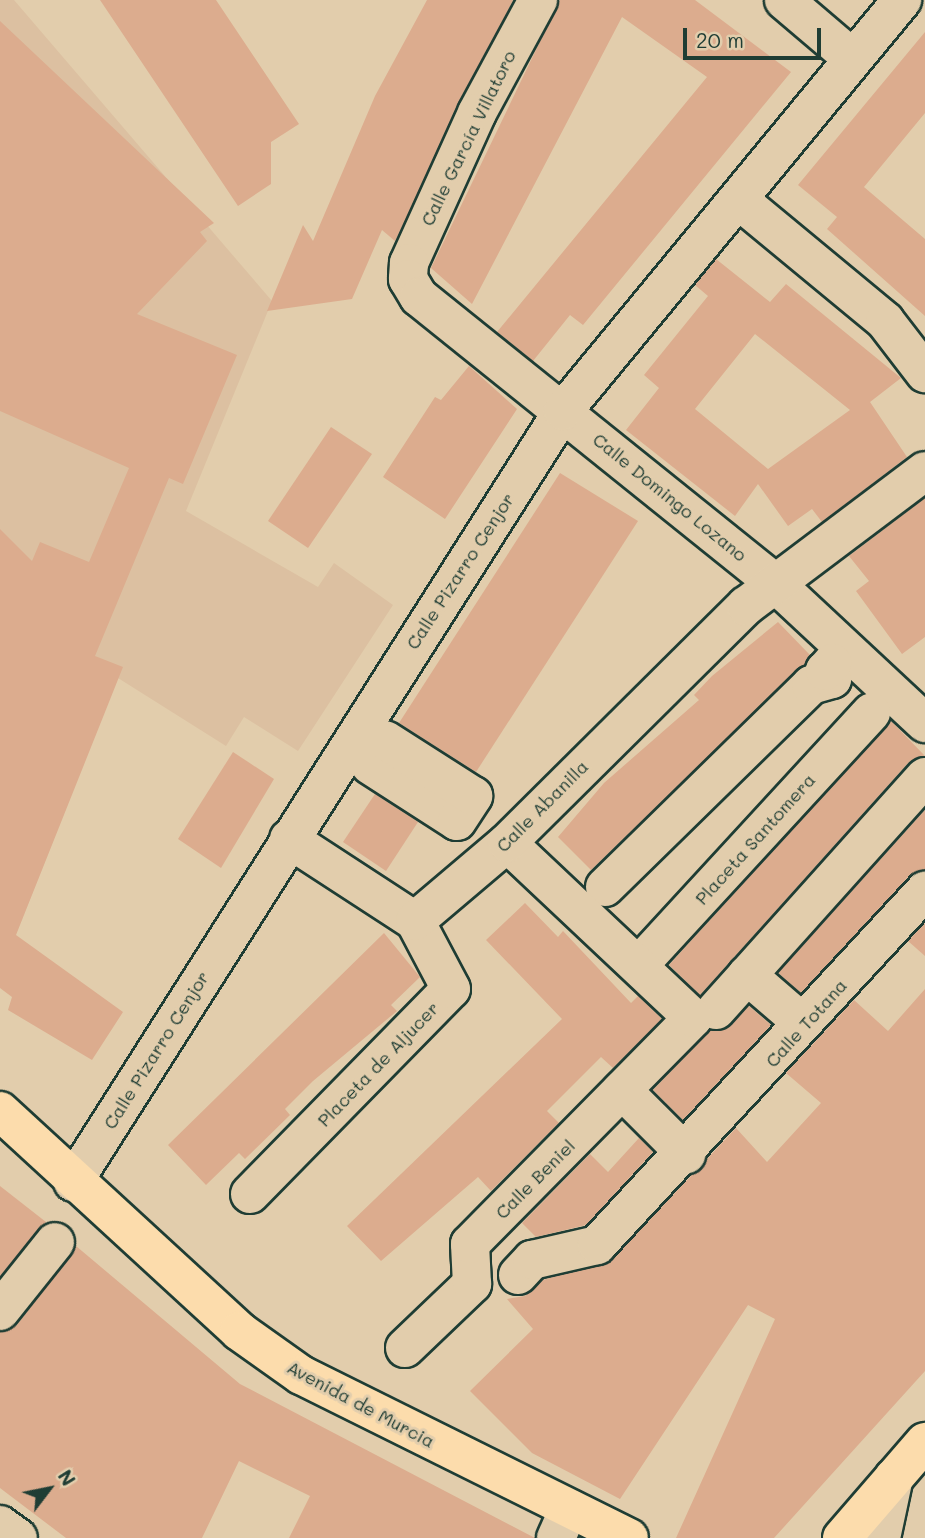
<!DOCTYPE html>
<html>
<head>
<meta charset="utf-8">
<style>
  body { margin:0 }
  #map { position:relative; width:925px; height:1538px; overflow:hidden; background:#e2cdac; font-family:Mali,sans-serif }
  div>[style] { position:absolute }
  [style*='--x'] { left:calc(var(--x)*1px); top:calc(var(--y)*1px); width:calc(var(--w)*1px); rotate:calc(var(--a)*1deg) }
  .built>* { inset:0; background:#dcc0a1 }
  .building>* { inset:0; background:#dcac8e }
  .roads { filter:drop-shadow(2px 0 #1f3d34) drop-shadow(-2px 0 #1f3d34) drop-shadow(0 2px #1f3d34) drop-shadow(0 -2px #1f3d34) }
  .street>* { height:38px; margin:-19px; padding:0 19px; transform-origin:19px; border-radius:19px; background:#e2cdac }
  .secondary>* { height:38px; margin:-19px; padding:0 19px; transform-origin:19px; border-radius:19px; background:#e2cdac }
  .primary>* { height:38px; margin:-19px; padding:0 19px; transform-origin:19px; border-radius:19px; background:#fcdcac }
  span { translate:-50% -50%; white-space:nowrap; text-align:center; line-height:1.15; -webkit-text-stroke:6px #e2cdac; paint-order:stroke }
  .street-label { font-size:18px; color:#1f3d34 }
  .north { position:absolute; left:14px; top:1454px; width:70px; height:70px; -webkit-text-stroke:5px #e2cdac; paint-order:stroke; rotate:58deg; font-size:19px; font-weight:700; line-height:28px; text-align:center; color:#1f3d34 }
  .north::after { content:''; display:block; margin:auto; width:24px; height:32px; background:#1f3d34; clip-path:polygon(50% 0,100% 100%,50% 72%,0 100%) }
  .scale { position:absolute; left:683px; top:28px; width:138px; height:32px; box-sizing:border-box; border:4px solid #1f3d34; border-top:0; padding-left:9px; font-size:21px; line-height:24px; white-space:nowrap; color:#1f3d34; -webkit-text-stroke:5px #e2cdac; paint-order:stroke }
</style>
</head>
<body>
<div id="map">
  <div class="built">
    <i style="clip-path:polygon(0 0,14px 0,272px 301px,186px 511px,318px 587px,334px 563px,393px 605px,298px 751px,244px 717px,226px 746px,118px 678px,0 974px)"></i>
  </div>
  <div class="building">
    <i style="clip-path:polygon(100px 0,216px 0,299px 124px,271px 142px,271px 184px,238px 206px)"></i>
    <i style="clip-path:polygon(427px 0,513px 0,395px 241px,382px 230px,352px 299px,267px 311px,303px 225px,313px 241px,375px 96px)"></i>
    <i style="clip-path:polygon(560px 0,695px 0,791px 72px,583px 325px,570px 315px,533px 361px,497px 332px,707px 77px,622px 17px,472px 304px,431px 268px)"></i>
    <i style="clip-path:polygon(0 21px,214px 223px,200px 232px,207px 241px,137px 314px,237px 355px,183px 484px,169px 478px,95px 656px,123px 667px,16px 935px,123px 1012px,92px 1060px,8px 1010px,12px 997px,0 988px,0 529px,32px 561px,40px 542px,89px 562px,129px 468px,0 411px)"></i>
    <i style="clip-path:polygon(925px 32px,925px 113px,864px 187px,925px 239px,925px 316px,827px 229px,837px 217px,798px 185px)"></i>
    <i style="clip-path:polygon(evenodd,716px 259px,770px 302px,786px 284px,901px 378px,870px 402px,907px 457px,822px 522px,812px 509px,788px 526px,758px 484px,735px 516px,626px 430px,659px 388px,644px 375px,708px 296px,695px 285px,716px 259px,755px 334px,850px 410px,768px 469px,695px 409px,755px 334px)"></i>
    <i style="clip-path:polygon(469px 366px,517px 409px,445px 519px,383px 477px,435px 397px,441px 400px)"></i>
    <i style="clip-path:polygon(331px 427px,372px 454px,308px 548px,268px 521px)"></i>
    <i style="clip-path:polygon(560px 473px,638px 521px,476px 772px,399px 723px)"></i>
    <i style="clip-path:polygon(925px 498px,925px 637px,902px 654px,856px 591px,869px 581px,849px 556px)"></i>
    <i style="clip-path:polygon(778px 622px,810px 655px,805px 664px,591px 870px,558px 837px,604px 783px,699px 700px,694px 695px,712px 676px)"></i>
    <i style="clip-path:polygon(891px 721px,925px 756px,909px 762px,700px 995px,669px 965px)"></i>
    <i style="clip-path:polygon(233px 752px,274px 779px,221px 868px,178px 839px)"></i>
    <i style="clip-path:polygon(375px 794px,418px 822px,386px 871px,343px 842px)"></i>
    <i style="clip-path:polygon(925px 810px,925px 870px,909px 876px,801px 993px,778px 973px)"></i>
    <i style="clip-path:polygon(525px 903px,558px 937px,563px 931px,631px 1003px,638px 996px,662px 1019px,613px 1068px,601px 1057px,547px 1111px,559px 1123px,491px 1191px,478px 1177px,381px 1261px,347px 1226px,562px 1019px,486px 940px)"></i>
    <i style="clip-path:polygon(925px 923px,925px 956px,908px 941px)"></i>
    <i style="clip-path:polygon(384px 933px,420px 977px,391px 1005px,397px 1011px,313px 1081px,285px 1109px,290px 1115px,245px 1159px,239px 1153px,206px 1185px,168px 1145px)"></i>
    <i style="clip-path:polygon(925px 989px,925px 1371px,774px 1538px,676px 1538px,775px 1319px,748px 1305px,620px 1499px,532px 1453px,470px 1391px,533px 1329px,507px 1299px,525px 1296px,543px 1280px,612px 1260px,736px 1128px,767px 1162px,821px 1103px,786px 1073px,854px 1000px,888px 1031px)"></i>
    <i style="clip-path:polygon(749px 1006px,771px 1025px,683px 1120px,653px 1090px,710px 1031px,723px 1030px)"></i>
    <i style="clip-path:polygon(639px 1138px,653px 1152px,586px 1225px,536px 1237px,522px 1223px,590px 1154px,608px 1172px)"></i>
    <i style="clip-path:polygon(0 1186px,46px 1222px,0 1276px)"></i>
    <i style="clip-path:polygon(76px 1246px,240px 1384px,535px 1538px,289px 1538px,310px 1496px,239px 1461px,202px 1538px,66px 1538px,0 1488px,0 1332px,17px 1325px)"></i>
  </div>
  <div class="roads">
    <div class="street">
      <i style="--x:784;--y:0;--w:88;--a:40.4"></i>
      <i style="--x:751;--y:210;--w:174;--a:39.6"></i>
      <i style="--x:885;--y:321;--w:66;--a:52.4"></i>
      <i style="--x:776;--y:584;--w:204;--a:43"></i>
      <i style="--x:370;--y:765;--w:103;--a:32.8"></i>
      <i style="--x:457;--y:821;--w:30;--a:-57"></i>
      <i style="--x:473;--y:796;--w:104;--a:-147.5"></i>
      <i style="--x:605;--y:887;--w:289;--a:-44.4"></i>
      <i style="--x:811;--y:685;--w:22;--a:-16"></i>
      <i style="--x:832;--y:679;--w:11;--a:-131"></i>
      <i style="--x:825;--y:671;--w:11;--a:-49"></i>
      <i style="--x:639;--y:965;--w:343;--a:-47.4"></i>
      <i style="--x:747;--y:975;--w:66;--a:40.7"></i>
      <i style="--x:716;--y:1010;--w:313;--a:-48.1"></i>
      <i style="--x:622;--y:1090;--w:91;--a:45"></i>
      <i style="--x:250;--y:1194;--w:287;--a:-45.6"></i>
      <i style="--x:451;--y:989;--w:77;--a:-117.9"></i>
      <i style="--x:518;--y:1275;--w:21;--a:-47"></i>
      <i style="--x:532;--y:1260;--w:67;--a:-13"></i>
      <i style="--x:597;--y:1245;--w:483;--a:-47.2"></i>
      <i style="--x:0;--y:1311;--w:88;--a:-51.4"></i>
      <i style="--x:405;--y:1348;--w:93;--a:-43.7"></i>
      <i style="--x:472;--y:1284;--w:40;--a:-92.9"></i>
      <i style="--x:470;--y:1244;--w:317;--a:-45.4"></i>
      <i style="--x:693;--y:1018;--w:255;--a:-136.7"></i>
      <i style="--x:556;--y:1538;--w:32;--a:-66"></i>
    </div>
    <div class="secondary">
      <i style="--x:538;--y:0;--w:128;--a:118.4"></i>
      <i style="--x:477;--y:113;--w:165;--a:114.4"></i>
      <i style="--x:409;--y:263;--w:16;--a:94"></i>
      <i style="--x:408;--y:279;--w:21;--a:59"></i>
      <i style="--x:419;--y:297;--w:458;--a:38.8"></i>
      <i style="--x:289;--y:839;--w:150;--a:33.1"></i>
      <i style="--x:415;--y:921;--w:121;--a:-40.3"></i>
      <i style="--x:507;--y:843;--w:337;--a:-44.8"></i>
      <i style="--x:746;--y:606;--w:224;--a:-37"></i>
      <i style="--x:73;--y:1182;--w:914;--a:-57.56"></i>
      <i style="--x:563;--y:411;--w:533;--a:-50.48"></i>
      <i style="--x:0;--y:1525;--w:22;--a:36"></i>
      <i style="--x:881;--y:1538;--w:62;--a:-78"></i>
    </div>
    <div class="primary">
      <i style="--x:0;--y:1111;--w:325;--a:42.6"></i>
      <i style="--x:239;--y:1331;--w:76;--a:35.4"></i>
      <i style="--x:301;--y:1375;--w:366;--a:26.4"></i>
      <i style="--x:842;--y:1538;--w:127;--a:-49.2"></i>
    </div>
  </div>
  <div class="street-label">
    <span style="left:468px;top:138px;rotate:-64deg">Calle García Villatoro</span>
    <span style="left:670px;top:497px;rotate:39deg">Calle Domingo Lozano</span>
    <span style="left:460px;top:571px;rotate:-57deg">Calle Pizarro Cenjor</span>
    <span style="left:542px;top:806px;rotate:-45deg">Calle Abanilla</span>
    <span style="left:755px;top:839px;rotate:-48deg">Placeta Santomera</span>
    <span style="left:806px;top:1023px;rotate:-48deg">Calle Totana</span>
    <span style="left:156px;top:1050px;rotate:-58deg">Calle Pizarro Cenjor</span>
    <span style="left:378px;top:1064px;rotate:-46deg">Placeta de Aljucer</span>
    <span style="left:535px;top:1179px;rotate:-45deg">Calle Beniel</span>
    <span style="left:361px;top:1404px;rotate:28deg">Avenida de Murcia</span>
  </div>
  <div class="north">N</div>
  <div class="scale">20 m</div>
</div>
</body>
</html>
